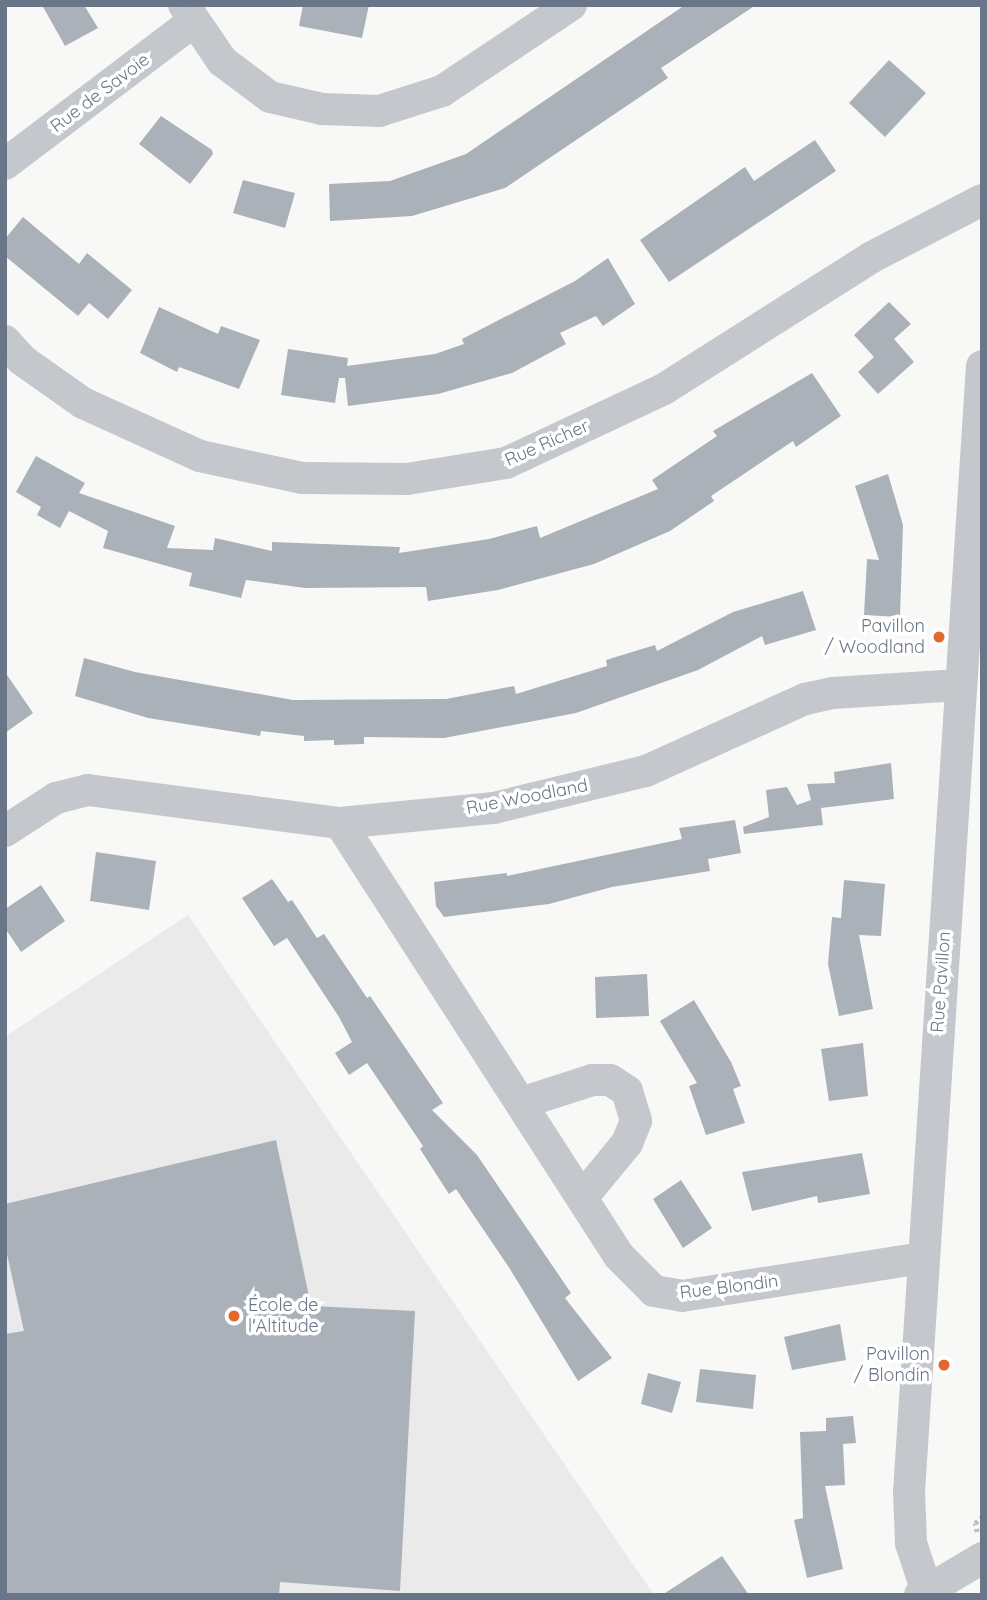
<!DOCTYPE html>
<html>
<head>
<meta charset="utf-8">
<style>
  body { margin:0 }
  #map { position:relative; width:987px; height:1600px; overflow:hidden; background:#f8f9f6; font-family:Quicksand,sans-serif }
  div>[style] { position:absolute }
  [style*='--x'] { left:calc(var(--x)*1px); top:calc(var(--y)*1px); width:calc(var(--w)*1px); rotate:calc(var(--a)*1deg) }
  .built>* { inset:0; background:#e9eae9 }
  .building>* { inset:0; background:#aab1b8 }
  .path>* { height:4.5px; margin-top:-2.25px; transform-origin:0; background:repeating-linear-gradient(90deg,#bec0c3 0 3.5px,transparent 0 7px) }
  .minor>* { height:32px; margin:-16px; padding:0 16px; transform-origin:16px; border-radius:16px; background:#c4c7cb }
  .dots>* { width:19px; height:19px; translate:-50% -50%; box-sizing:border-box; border:4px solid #fff; border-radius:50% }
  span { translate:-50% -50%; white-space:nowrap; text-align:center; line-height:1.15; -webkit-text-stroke:7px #fff; paint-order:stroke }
  .street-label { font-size:18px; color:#687687 }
  .poi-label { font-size:18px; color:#687687 }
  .right { translate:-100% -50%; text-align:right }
  .left { translate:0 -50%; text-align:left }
  .frame { position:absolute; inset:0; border:7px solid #687687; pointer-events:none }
</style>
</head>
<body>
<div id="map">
  <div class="built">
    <i style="clip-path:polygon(188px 915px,654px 1595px,5px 1595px,5px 1037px)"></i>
  </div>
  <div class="building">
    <i style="clip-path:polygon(42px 5px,84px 5px,98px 28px,65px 46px)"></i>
    <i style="clip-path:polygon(303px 5px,369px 5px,362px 38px,299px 26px)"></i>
    <i style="clip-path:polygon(685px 5px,756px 5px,661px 68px,668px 78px,505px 188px,412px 216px,330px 221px,329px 184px,390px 181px,466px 154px)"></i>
    <i style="clip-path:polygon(889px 60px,926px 93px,885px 137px,849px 103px)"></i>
    <i style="clip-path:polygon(161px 116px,212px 150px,213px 154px,190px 184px,139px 144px)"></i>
    <i style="clip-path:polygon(815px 140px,836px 171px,669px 282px,640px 240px,745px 167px,754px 181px)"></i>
    <i style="clip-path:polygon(243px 180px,295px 193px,285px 228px,233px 213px)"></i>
    <i style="clip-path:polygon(23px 217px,79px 264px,87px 253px,132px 290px,108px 319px,89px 303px,78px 316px,5px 256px,5px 239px)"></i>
    <i style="clip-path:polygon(608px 258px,635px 304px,603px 326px,596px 316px,560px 333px,566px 344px,512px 373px,438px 394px,348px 406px,345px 378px,339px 378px,335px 403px,281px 395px,288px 349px,348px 358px,347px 366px,435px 354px,464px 344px,462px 339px,575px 281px)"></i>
    <i style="clip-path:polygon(889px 302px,911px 324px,894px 339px,914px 362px,878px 394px,858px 372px,874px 357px,854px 335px)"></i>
    <i style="clip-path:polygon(159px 307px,218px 334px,221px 326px,260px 340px,239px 389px,179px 367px,177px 372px,140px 353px)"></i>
    <i style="clip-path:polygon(812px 373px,841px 416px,796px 447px,793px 441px,711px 496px,714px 501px,670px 531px,594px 564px,498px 590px,428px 601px,426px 587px,305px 588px,246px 580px,241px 598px,189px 586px,192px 573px,103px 548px,108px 531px,69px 511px,60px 528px,37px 515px,41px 507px,16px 492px,36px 456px,85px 483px,79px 493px,175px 526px,167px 548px,213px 550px,215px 538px,272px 551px,272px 542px,400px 547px,399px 553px,489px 539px,537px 526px,540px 538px,658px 489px,652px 480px,717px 436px,713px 431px)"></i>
    <i style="clip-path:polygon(888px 474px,903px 525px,900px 617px,864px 615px,867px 559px,879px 560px,855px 486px)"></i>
    <i style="clip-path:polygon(803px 591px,816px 630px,765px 645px,762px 636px,698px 670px,576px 713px,444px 738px,364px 737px,364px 744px,334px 745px,334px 740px,304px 741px,304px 736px,261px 731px,260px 736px,148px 718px,75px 696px,84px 658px,135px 672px,293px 700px,446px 699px,514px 686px,516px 694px,607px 666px,606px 660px,655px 645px,657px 651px,733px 612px)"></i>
    <i style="clip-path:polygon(5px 672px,33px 713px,5px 733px)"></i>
    <i style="clip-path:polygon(891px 763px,894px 799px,821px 808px,823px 825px,744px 834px,743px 827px,769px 817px,766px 790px,787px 787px,797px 805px,811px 800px,807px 784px,835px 783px,834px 772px)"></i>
    <i style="clip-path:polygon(735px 820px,741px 853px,708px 859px,710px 871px,612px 887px,549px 904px,444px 917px,436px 906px,434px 882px,507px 873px,507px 876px,682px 839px,679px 828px)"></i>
    <i style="clip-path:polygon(96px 852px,156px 861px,149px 910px,90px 901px)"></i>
    <i style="clip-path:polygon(272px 879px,288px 902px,292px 900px,317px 938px,324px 934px,367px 998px,370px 996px,443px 1103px,432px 1110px,477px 1155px,571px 1293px,565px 1298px,612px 1358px,578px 1381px,510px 1269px,456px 1189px,449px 1194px,420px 1149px,423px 1146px,367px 1063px,349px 1075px,335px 1053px,352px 1042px,339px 1017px,287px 938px,274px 946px,242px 898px)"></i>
    <i style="clip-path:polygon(844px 880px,885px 884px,881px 936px,859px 935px,873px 1009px,839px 1016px,828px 964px,832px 917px,841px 918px)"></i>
    <i style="clip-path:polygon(41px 885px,65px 921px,21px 952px,5px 928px,5px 909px)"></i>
    <i style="clip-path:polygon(647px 974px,649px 1016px,596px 1018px,595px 977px)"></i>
    <i style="clip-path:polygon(694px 1000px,731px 1062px,741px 1086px,733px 1089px,745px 1123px,706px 1135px,689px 1086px,697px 1083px,660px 1021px)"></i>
    <i style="clip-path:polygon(863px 1043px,868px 1096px,829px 1101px,821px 1049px)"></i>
    <i style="clip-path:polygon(276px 1140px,311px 1306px,415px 1311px,400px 1591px,280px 1582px,279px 1595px,5px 1595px,5px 1334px,24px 1331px,5px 1245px,5px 1204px)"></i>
    <i style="clip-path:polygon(862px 1153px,870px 1194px,818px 1203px,817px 1196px,752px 1211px,742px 1172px)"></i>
    <i style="clip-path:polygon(681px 1180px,712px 1228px,683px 1248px,653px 1199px)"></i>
    <i style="clip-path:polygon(840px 1324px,846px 1360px,792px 1370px,784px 1337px)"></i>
    <i style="clip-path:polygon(700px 1369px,756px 1375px,753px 1409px,696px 1402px)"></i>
    <i style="clip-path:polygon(648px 1373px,681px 1382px,672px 1413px,641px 1404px)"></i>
    <i style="clip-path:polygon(853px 1416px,856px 1443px,843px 1444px,845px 1485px,825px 1486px,843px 1569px,807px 1578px,794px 1520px,803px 1518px,800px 1432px,826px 1431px,826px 1418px)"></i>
    <i style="clip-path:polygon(722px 1556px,749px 1595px,662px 1595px)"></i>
  </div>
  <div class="path">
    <i style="--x:977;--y:1532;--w:9;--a:-103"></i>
    <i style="--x:975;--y:1523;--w:9;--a:-41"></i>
  </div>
  <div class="minor">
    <i style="--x:184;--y:5;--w:68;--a:55.8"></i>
    <i style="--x:222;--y:61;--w:60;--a:36.9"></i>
    <i style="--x:270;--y:97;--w:53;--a:13"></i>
    <i style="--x:322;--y:109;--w:57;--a:2"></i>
    <i style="--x:379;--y:111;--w:66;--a:-17.6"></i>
    <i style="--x:442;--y:91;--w:155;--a:-33.7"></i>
    <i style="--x:5;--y:164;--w:237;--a:-37.1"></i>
    <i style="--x:5;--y:341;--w:25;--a:48"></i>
    <i style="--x:22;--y:360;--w:75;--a:35.2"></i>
    <i style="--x:83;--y:403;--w:128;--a:24.4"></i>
    <i style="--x:200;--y:456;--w:104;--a:12.2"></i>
    <i style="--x:302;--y:478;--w:105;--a:0.5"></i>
    <i style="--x:407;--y:479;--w:100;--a:-9.2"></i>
    <i style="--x:506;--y:463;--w:174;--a:-25.1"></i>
    <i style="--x:664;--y:389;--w:246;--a:-32.4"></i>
    <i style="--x:872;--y:257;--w:124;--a:-27.4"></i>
    <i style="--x:340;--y:823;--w:515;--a:57.2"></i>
    <i style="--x:619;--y:1256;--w:49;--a:45"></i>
    <i style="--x:654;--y:1291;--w:28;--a:10"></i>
    <i style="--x:682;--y:1296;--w:243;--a:-9"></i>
    <i style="--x:5;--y:831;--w:61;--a:-32.9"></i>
    <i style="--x:56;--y:798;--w:33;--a:-14"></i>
    <i style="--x:88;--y:790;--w:254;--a:7.5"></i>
    <i style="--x:340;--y:823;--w:155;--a:-5.6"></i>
    <i style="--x:494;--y:808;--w:156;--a:-13.7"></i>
    <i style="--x:646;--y:771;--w:175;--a:-24.4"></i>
    <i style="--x:805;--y:699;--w:29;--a:-12"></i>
    <i style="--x:833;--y:693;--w:127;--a:-3.6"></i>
    <i style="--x:521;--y:1103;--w:75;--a:-17.9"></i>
    <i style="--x:592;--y:1080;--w:18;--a:0"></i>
    <i style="--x:610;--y:1080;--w:20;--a:33"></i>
    <i style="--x:627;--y:1091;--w:31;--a:73"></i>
    <i style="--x:636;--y:1121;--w:24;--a:112"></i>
    <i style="--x:627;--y:1143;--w:71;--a:129.3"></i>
    <i style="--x:920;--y:1595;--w:72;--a:-30.8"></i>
    <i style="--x:928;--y:1595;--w:55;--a:-108.1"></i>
    <i style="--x:911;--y:1543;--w:51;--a:-92.2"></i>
    <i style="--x:909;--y:1492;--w:1128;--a:-86.29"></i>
  </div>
  <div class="dots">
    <i style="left:939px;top:637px;background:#e2682d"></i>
    <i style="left:234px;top:1316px;background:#e2682d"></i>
    <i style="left:944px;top:1365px;background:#e2682d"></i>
  </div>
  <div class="street-label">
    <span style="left:100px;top:93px;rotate:-37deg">Rue de Savoie</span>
    <span style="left:547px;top:443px;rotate:-24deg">Rue Richer</span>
    <span style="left:527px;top:797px;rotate:-11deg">Rue Woodland</span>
    <span style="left:941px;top:982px;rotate:-86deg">Rue Pavillon</span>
    <span style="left:729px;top:1287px;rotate:-7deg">Rue Blondin</span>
  </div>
  <div class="poi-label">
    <span class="right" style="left:925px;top:637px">Pavillon<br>/ Woodland</span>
    <span class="left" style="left:248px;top:1316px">École de<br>l'Altitude</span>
    <span class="right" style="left:930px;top:1365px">Pavillon<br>/ Blondin</span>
  </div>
  <div class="frame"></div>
</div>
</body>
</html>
